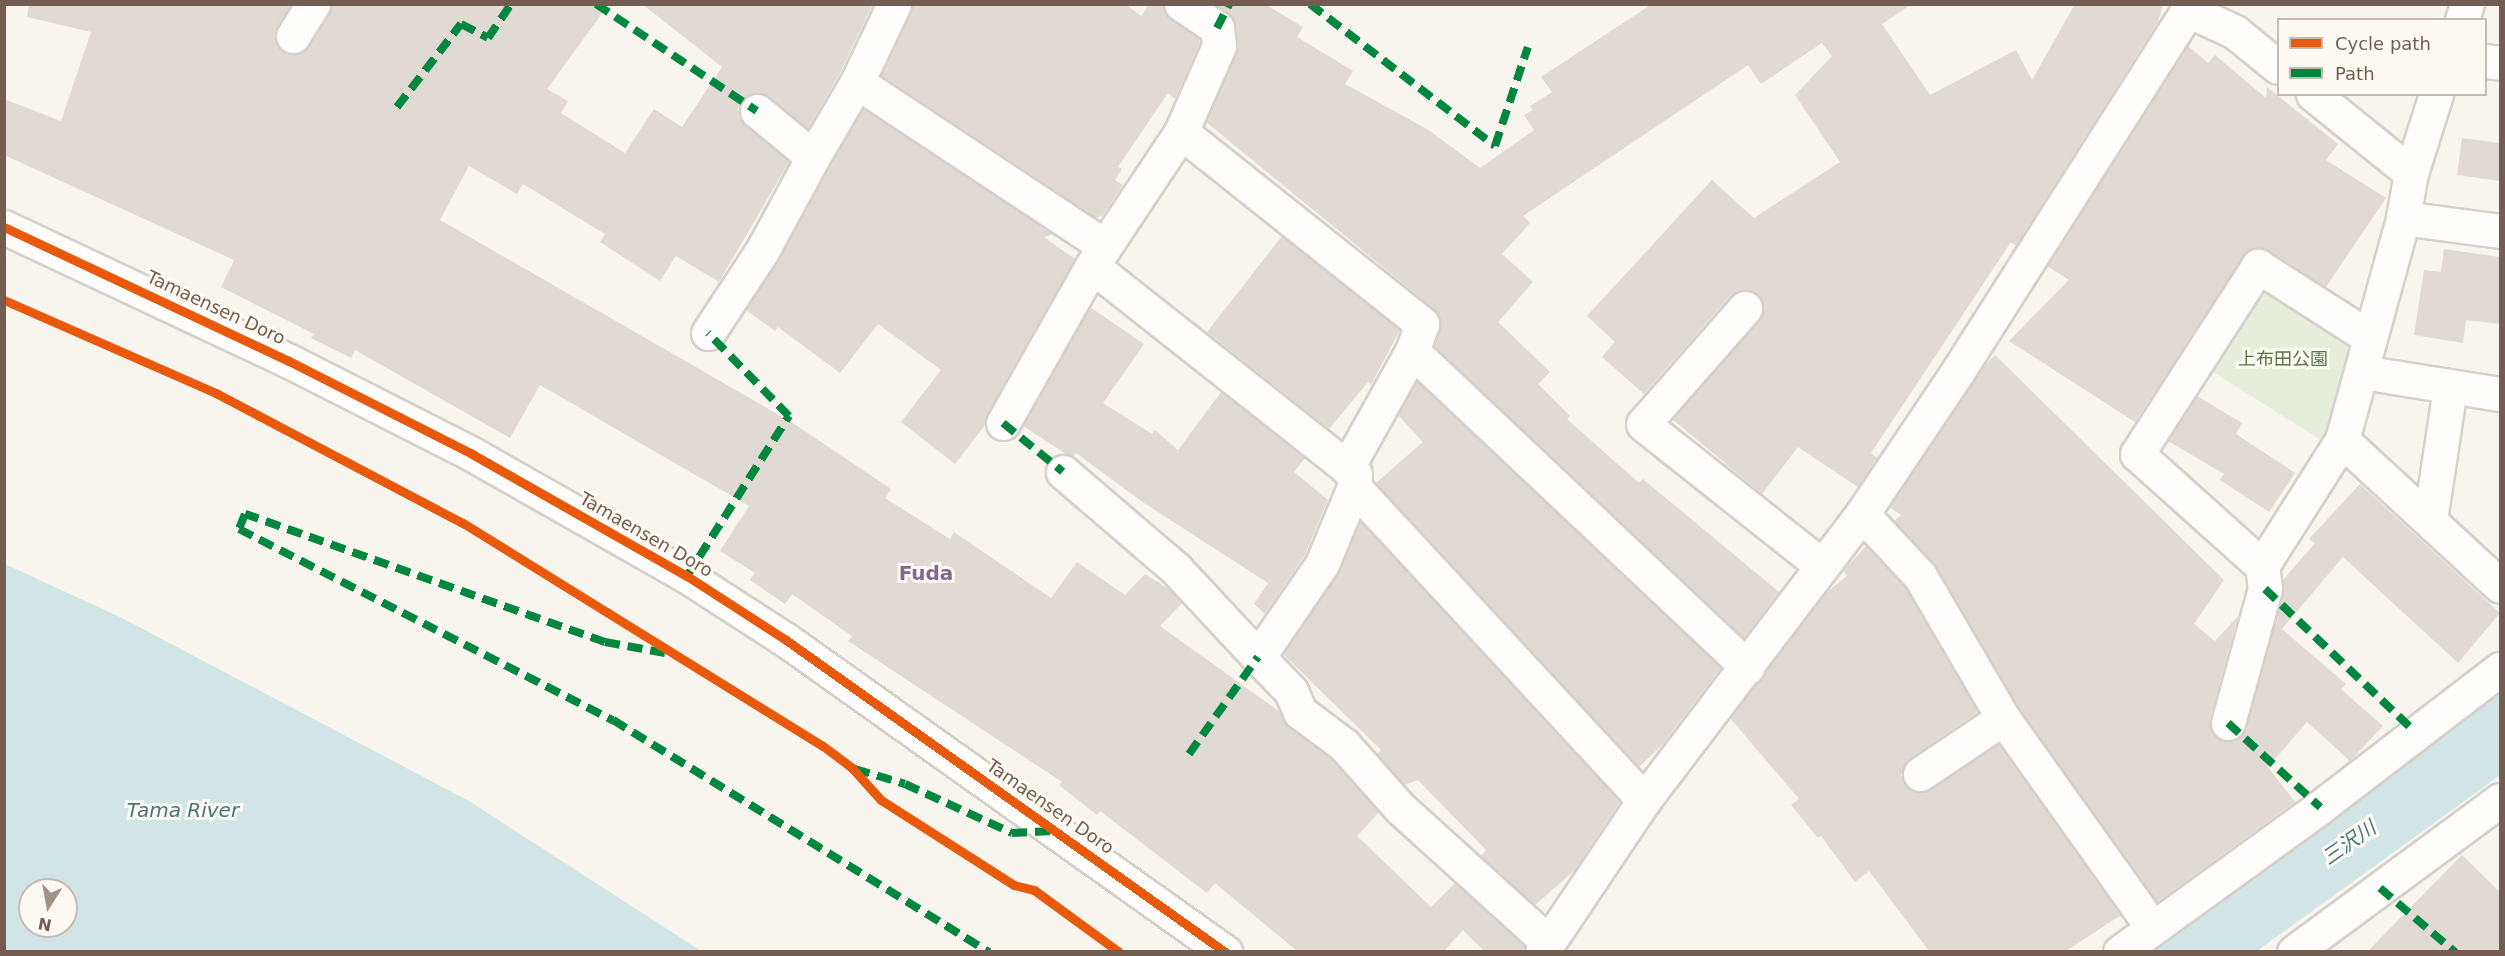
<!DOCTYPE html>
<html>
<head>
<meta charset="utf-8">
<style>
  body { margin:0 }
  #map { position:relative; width:2505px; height:956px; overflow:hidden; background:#f8f4ee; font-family:"DejaVu Sans","Noto Sans JP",sans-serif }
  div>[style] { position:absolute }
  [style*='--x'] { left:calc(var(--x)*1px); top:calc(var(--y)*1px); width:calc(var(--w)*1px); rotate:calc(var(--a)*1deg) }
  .green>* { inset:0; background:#e6edda }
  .water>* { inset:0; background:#d2e5e6 }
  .building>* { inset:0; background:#e1dad4 }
  .roads { filter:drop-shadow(2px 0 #d5d0ca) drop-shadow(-2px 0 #d5d0ca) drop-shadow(0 2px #d5d0ca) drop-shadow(0 -2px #d5d0ca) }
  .minor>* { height:33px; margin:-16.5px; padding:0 16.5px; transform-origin:16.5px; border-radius:16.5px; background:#fefdfc }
  .quiet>* { height:8px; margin-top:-4px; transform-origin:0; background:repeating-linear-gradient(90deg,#00873e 0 15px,transparent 0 23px) }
  .cycleway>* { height:9px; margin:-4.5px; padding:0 4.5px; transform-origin:4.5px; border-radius:4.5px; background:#e8590c }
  span { translate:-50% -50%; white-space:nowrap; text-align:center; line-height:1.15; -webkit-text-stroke:6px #fef9f2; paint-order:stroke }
  .street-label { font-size:18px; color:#745d50 }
  .park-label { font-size:18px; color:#577849 }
  .neighbourhood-label { font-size:20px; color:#82688f; font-weight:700 }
  .water-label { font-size:20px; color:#48767f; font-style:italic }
  .frame { position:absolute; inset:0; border:6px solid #745d50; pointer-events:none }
  .legend { position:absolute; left:2277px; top:18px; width:210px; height:78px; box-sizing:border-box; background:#fef9f2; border:2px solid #c7bbb1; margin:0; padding:8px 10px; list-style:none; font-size:18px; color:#745d50 }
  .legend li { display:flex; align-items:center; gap:12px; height:30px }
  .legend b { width:30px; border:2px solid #c7bbb1 }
  .north { position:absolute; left:18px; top:878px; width:60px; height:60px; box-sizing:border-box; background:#fef9f2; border:2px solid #c7bbb1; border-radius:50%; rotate:191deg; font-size:16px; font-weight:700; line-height:24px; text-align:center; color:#745d50 }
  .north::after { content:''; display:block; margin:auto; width:21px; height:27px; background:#a29287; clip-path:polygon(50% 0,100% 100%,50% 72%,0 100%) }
</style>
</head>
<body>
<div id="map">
  <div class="green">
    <i style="clip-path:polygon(2260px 293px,2272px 293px,2355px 346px,2330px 426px,2321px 440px,2210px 370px)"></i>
  </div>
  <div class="water">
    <i style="clip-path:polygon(evenodd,5px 564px,122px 618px,469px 801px,701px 951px,5px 951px,5px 564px,30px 890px,66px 890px,66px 926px,30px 926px,30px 890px)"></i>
    <i style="clip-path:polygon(2500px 693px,2500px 775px,2455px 808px,2257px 951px,2145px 952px)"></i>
  </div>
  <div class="building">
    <i style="clip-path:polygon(29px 4px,291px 4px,274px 36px,283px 52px,293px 55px,309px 46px,332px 4px,609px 4px,547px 89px,568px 101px,561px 113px,625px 153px,654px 109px,682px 127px,722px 67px,642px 4px,873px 4px,840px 73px,808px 129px,761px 93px,742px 100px,738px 109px,745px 125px,789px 162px,719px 282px,676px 256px,660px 281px,600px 242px,605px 234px,523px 184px,517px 194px,469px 166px,440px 220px,793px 423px,891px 489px,885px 498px,950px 539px,954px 532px,1051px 598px,1077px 562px,1125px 595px,1145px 574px,1169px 589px,1182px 603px,1160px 626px,1280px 712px,1288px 727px,1331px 759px,1379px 812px,1357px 836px,1431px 907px,1455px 883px,1525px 946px,1523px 951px,1484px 951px,1463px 930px,1444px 951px,1297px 951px,1215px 883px,1207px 893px,1100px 811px,1097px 815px,1059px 785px,1062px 782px,848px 641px,852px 636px,792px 594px,785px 604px,750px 580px,755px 573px,720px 551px,749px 506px,540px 385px,510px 438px,355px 350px,351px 358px,311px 338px,314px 334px,221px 287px,234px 260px,4px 155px,4px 99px,61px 121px,91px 32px,27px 17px)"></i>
    <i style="clip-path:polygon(912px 4px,1125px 4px,1141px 16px,1149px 4px,1163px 4px,1170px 19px,1199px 39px,1200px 43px,1175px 99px,1168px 93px,1118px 167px,1122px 169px,1115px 180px,1123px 185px,1103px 215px,1096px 218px,881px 75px)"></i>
    <i style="clip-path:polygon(1216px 4px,1265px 4px,1303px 27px,1297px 37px,1353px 71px,1345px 84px,1427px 129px,1480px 168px,1534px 130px,1524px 115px,1533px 110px,1530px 106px,1552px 92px,1541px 77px,1652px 4px,1912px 4px,1882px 24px,1930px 95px,2016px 50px,2032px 80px,2075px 4px,2163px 4px,2158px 22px,2016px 246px,2011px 242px,1871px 453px,1877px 458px,1858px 487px,1798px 447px,1762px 494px,1672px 419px,1759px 320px,1763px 303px,1757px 294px,1748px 290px,1731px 295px,1644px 394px,1602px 357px,1615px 342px,1587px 316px,1712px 180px,1754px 218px,1840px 162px,1795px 95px,1832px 56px,1822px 43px,1761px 84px,1748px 65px,1523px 216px,1530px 223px,1502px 254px,1533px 282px,1498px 322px,1550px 372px,1538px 384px,1570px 416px,1567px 419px,1639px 483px,1643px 479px,1779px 592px,1744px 638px,1434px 346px,1440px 320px,1434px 309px,1206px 122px,1238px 45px,1233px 19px)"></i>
    <i style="clip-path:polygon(2188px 46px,2208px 63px,2215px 55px,2266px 98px,2267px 87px,2338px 144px,2326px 160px,2386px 198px,2326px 287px,2268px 250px,2249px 250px,2135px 422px,2009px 341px,2069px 280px,2047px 266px)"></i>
    <i style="clip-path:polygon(863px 109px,1053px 234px,1044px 237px,1075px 259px,987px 414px,985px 425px,955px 464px,901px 422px,941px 370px,878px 324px,840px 373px,778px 327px,775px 331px,746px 310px,778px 260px)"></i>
    <i style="clip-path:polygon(2462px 138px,2500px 143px,2500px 181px,2457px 175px)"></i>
    <i style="clip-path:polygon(1282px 236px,1400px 330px,1371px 385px,1368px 382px,1329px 429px,1207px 332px)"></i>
    <i style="clip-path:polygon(2444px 249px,2500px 257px,2500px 324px,2466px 320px,2463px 343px,2414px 335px,2424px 270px,2441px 272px)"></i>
    <i style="clip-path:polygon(1090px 307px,1144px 344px,1103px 403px,1152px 434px,1155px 430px,1178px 450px,1221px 392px,1305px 458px,1294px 472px,1328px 500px,1305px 555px,1265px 614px,1254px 604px,1268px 583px,1144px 503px,1076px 453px,1073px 457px,1066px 454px,1023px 426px)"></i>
    <i style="clip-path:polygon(1995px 355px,2224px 580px,2194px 624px,2215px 641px,2238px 616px,2210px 719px,2210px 728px,2222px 741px,2233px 741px,2246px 728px,2283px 594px,2283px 580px,2315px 543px,2309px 539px,2360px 484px,2500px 613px,2458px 663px,2343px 557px,2282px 629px,2346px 684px,2341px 689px,2383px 726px,2350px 761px,2307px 722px,2268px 767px,2295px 802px,2157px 902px,2019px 708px,1936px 566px,1894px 521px,1901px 515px,1889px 507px,1982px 368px)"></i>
    <i style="clip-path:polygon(1417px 381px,1721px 668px,1662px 745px,1639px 767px,1376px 483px,1423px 442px,1398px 415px)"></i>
    <i style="clip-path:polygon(2197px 396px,2242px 423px,2236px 434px,2295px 473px,2269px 512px,2220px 480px,2224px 474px,2168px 441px)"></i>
    <i style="clip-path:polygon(1360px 521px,1620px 802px,1574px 871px,1535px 905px,1481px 856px,1486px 850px,1418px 780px,1405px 785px,1377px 754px,1381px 750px,1283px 654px,1337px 575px)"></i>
    <i style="clip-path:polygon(1866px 546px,1905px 587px,1978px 712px,1909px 759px,1901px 775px,1904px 784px,1912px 791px,1930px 790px,1998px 744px,2121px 915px,2066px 951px,1929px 951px,1869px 871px,1855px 882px,1821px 836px,1818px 838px,1791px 805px,1799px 799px,1730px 718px,1824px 594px,1847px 576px,1843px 571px)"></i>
    <i style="clip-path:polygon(2462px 855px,2500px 892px,2500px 951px,2368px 951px)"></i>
  </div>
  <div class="roads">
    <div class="minor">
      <i style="--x:2188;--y:10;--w:52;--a:25.1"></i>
      <i style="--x:2235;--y:32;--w:55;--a:39.1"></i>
      <i style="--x:2462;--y:20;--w:17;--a:-73"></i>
      <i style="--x:293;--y:36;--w:38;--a:-58"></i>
      <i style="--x:2486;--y:61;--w:14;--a:8"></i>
      <i style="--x:857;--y:82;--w:297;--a:33.5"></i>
      <i style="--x:2313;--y:94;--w:126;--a:38.9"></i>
      <i style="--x:757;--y:111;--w:72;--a:39.4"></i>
      <i style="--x:813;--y:157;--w:87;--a:-59.6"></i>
      <i style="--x:857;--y:82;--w:86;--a:-64.6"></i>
      <i style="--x:1181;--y:132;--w:308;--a:38.5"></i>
      <i style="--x:1422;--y:324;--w:29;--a:110"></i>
      <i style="--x:1412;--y:351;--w:134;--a:119.1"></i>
      <i style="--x:2403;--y:218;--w:98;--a:7.6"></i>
      <i style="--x:4;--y:227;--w:315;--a:25.2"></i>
      <i style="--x:289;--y:361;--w:205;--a:26.9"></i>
      <i style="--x:472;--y:454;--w:247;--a:29.6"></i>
      <i style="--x:687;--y:576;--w:118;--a:32.9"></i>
      <i style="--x:786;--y:640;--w:539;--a:35.4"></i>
      <i style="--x:1092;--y:266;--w:335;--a:38.3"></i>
      <i style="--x:1355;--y:474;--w:13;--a:94"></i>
      <i style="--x:1354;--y:487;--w:427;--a:47.2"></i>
      <i style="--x:1745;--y:308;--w:154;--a:131.3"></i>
      <i style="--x:1643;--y:424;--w:228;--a:38.4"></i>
      <i style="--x:708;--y:333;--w:98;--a:-56.6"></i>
      <i style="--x:762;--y:251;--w:107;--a:-61.5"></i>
      <i style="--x:1412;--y:351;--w:461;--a:43.3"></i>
      <i style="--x:2362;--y:372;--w:140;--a:9.1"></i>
      <i style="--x:1003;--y:423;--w:180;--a:-60.5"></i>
      <i style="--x:1092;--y:266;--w:161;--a:-56.4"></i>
      <i style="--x:1181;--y:132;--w:94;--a:-66.2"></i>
      <i style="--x:1219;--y:46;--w:18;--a:-96"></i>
      <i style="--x:1217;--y:28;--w:43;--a:-146.3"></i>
      <i style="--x:2342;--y:440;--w:215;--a:42.7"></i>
      <i style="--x:1063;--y:472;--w:149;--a:40.6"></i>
      <i style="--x:1176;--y:569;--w:120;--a:47"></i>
      <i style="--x:1354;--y:487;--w:83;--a:112.6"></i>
      <i style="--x:1322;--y:564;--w:113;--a:124.5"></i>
      <i style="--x:1258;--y:657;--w:47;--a:45.9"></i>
      <i style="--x:1291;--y:691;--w:23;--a:67"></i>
      <i style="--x:1300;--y:712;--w:55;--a:36.9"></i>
      <i style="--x:1344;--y:745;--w:84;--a:48.4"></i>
      <i style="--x:1400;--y:808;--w:200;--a:42.2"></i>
      <i style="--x:1862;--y:514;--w:85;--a:46.9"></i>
      <i style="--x:1920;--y:576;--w:164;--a:59.7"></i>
      <i style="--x:2003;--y:718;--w:257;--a:54.5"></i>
      <i style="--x:2430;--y:520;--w:134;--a:-81.4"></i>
      <i style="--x:2262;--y:566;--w:149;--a:-57.6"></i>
      <i style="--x:2342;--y:440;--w:230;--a:-74.6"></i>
      <i style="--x:2403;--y:218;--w:46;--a:-79.9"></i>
      <i style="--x:2411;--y:173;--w:83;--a:-72.4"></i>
      <i style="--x:2228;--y:723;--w:139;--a:-74.6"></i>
      <i style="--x:2265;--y:589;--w:23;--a:-97"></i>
      <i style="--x:2262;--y:566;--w:168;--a:-138.1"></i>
      <i style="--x:2137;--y:454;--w:224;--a:-57.2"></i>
      <i style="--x:2258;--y:266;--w:132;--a:32.6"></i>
      <i style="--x:1920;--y:774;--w:100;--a:-34"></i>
      <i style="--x:1542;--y:952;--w:183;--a:-56.1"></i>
      <i style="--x:1644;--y:800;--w:360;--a:-52.7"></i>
      <i style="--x:1862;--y:514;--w:172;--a:-56.1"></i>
      <i style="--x:1958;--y:371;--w:435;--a:-57.5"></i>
      <i style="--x:2120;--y:952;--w:247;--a:-35.9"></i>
      <i style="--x:2320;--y:807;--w:227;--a:-37.5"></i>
      <i style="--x:2294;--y:952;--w:256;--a:-36.4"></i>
    </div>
  </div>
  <div class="quiet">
    <i style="--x:596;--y:4;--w:193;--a:33.6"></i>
    <i style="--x:1310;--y:4;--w:233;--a:37.5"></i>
    <i style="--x:1495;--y:146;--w:104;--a:-71.6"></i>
    <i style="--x:1217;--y:28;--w:27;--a:-63"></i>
    <i style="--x:397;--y:107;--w:105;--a:-52.4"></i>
    <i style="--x:461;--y:24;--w:30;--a:27"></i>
    <i style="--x:488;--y:38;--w:41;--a:-55.9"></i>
    <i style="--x:1003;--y:423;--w:77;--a:39.2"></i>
    <i style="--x:687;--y:576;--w:190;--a:-57.5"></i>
    <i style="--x:789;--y:416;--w:116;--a:-134.3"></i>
    <i style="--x:2265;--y:589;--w:207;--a:43.6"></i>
    <i style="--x:665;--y:653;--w:61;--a:-169.6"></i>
    <i style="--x:605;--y:642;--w:382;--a:-160.4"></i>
    <i style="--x:245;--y:514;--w:16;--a:112"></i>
    <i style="--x:239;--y:529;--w:420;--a:27.1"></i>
    <i style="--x:613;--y:720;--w:442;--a:31.7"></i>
    <i style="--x:2228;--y:723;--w:125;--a:42.4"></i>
    <i style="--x:1189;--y:754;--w:119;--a:-54.6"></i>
    <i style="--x:855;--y:769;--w:52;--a:16.7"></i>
    <i style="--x:905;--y:784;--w:118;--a:24.6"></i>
    <i style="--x:1012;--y:833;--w:40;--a:-2.9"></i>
    <i style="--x:2380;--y:888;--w:99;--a:40.5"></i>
  </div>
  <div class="cycleway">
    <i style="--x:4;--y:227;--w:315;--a:25.2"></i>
    <i style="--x:289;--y:361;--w:205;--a:26.9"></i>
    <i style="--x:472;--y:454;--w:247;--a:29.6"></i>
    <i style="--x:687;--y:576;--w:118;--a:32.9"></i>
    <i style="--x:786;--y:640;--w:539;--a:35.4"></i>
    <i style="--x:4;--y:300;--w:232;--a:23.7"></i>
    <i style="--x:216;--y:393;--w:279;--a:27.8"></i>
    <i style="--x:463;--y:523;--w:423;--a:31.8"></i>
    <i style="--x:823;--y:746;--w:36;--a:37"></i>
    <i style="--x:852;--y:768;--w:43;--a:47.8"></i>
    <i style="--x:881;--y:800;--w:158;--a:32.6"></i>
    <i style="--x:1014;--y:885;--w:21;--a:14"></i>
    <i style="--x:1034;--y:890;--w:105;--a:36.1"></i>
  </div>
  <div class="street-label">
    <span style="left:216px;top:308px;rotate:25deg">Tamaensen Doro</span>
    <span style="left:646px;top:535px;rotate:30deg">Tamaensen Doro</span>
    <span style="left:1050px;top:807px;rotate:35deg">Tamaensen Doro</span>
  </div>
  <div class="park-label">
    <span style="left:2283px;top:359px">上布田公園</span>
  </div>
  <div class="neighbourhood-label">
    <span style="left:926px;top:573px">Fuda</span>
  </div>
  <div class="water-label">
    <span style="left:183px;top:810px">Tama River</span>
    <span style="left:2349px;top:843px;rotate:-35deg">三沢川</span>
  </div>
  <div class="frame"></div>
  <ul class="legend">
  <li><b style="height:8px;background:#e8590c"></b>Cycle path</li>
  <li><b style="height:8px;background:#00873e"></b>Path</li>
  </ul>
  <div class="north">N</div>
</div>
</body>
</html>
